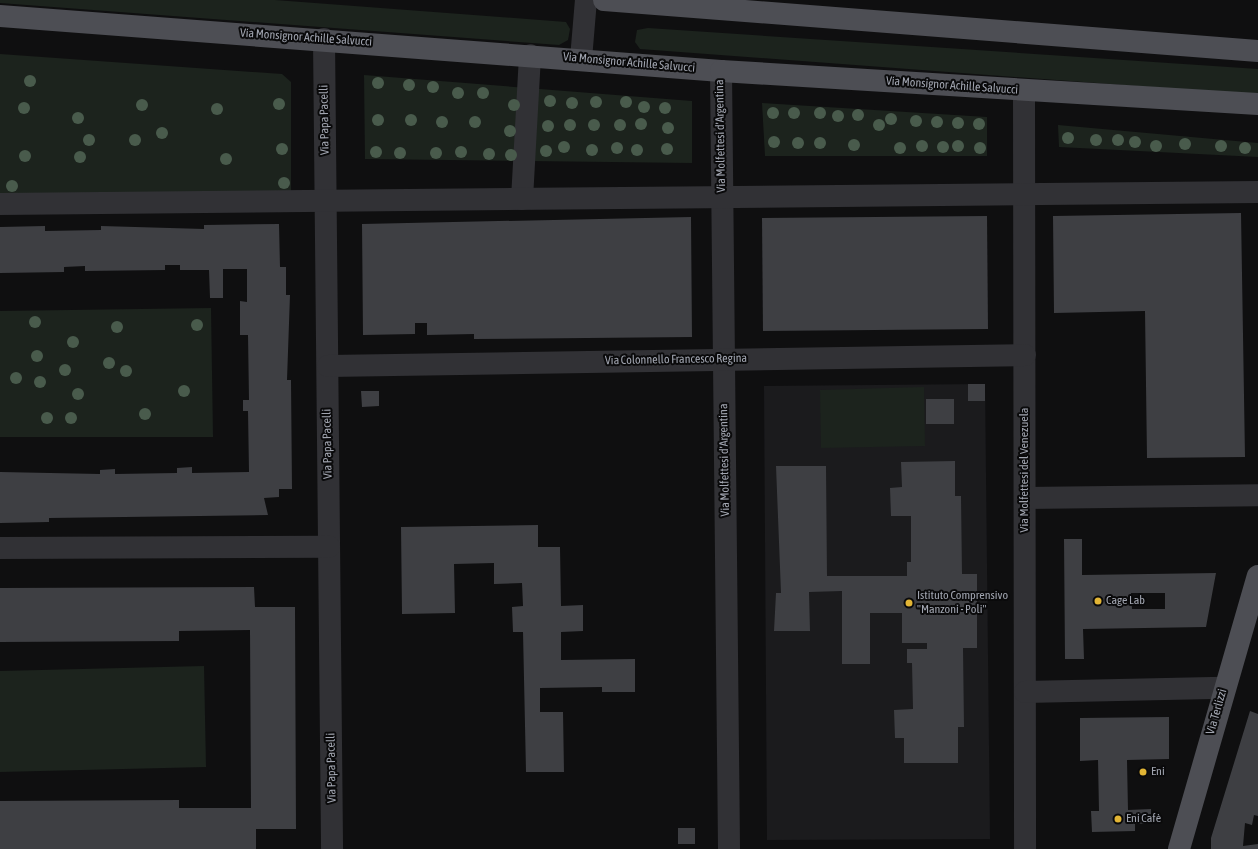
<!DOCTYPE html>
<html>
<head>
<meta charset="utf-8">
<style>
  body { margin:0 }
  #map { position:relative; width:1258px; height:849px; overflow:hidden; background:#0f0f10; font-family:"Asap Condensed",sans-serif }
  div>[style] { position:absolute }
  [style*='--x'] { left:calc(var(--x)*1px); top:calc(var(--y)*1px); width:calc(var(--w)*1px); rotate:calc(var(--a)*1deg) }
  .built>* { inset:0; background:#1b1b1d }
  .green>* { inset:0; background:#1c231d }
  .building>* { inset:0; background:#3e3f43 }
  .minor>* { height:22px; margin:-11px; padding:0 11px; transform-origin:11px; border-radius:11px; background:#313135 }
  .major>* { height:22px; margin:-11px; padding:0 11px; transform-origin:11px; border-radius:11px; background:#4d4e54 }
  .trees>* { width:12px; height:12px; margin:-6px; border-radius:50%; background:#495b4c }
  .dots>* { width:11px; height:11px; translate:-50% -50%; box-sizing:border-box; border:2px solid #0a0a0b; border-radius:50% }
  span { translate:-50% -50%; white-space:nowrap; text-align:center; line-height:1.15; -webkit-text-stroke:4px #0a0a0b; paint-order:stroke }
  .street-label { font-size:12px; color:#a1a5b0 }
  .poi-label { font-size:12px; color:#a1a5b0 }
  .left { translate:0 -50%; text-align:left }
</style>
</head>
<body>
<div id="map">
  <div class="built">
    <i style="clip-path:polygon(985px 384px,990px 839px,767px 840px,764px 386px)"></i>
  </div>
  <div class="green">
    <i style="clip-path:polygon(0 0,275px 0,566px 22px,570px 29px,568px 40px,559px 45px,0 3px)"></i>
    <i style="clip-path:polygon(648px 28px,1258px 69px,1258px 95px,640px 49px,635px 42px,637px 30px)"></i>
    <i style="clip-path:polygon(0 54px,282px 74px,291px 82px,291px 192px,0 194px)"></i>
    <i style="clip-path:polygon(364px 75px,692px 101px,692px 163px,365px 159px)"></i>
    <i style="clip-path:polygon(762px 103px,987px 117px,987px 156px,765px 156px)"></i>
    <i style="clip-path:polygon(1058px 125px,1258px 143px,1258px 157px,1059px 147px)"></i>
    <i style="clip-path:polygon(211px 308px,213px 437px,0 437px,0 311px)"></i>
    <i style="clip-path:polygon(924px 387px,925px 446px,821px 448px,820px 390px)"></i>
    <i style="clip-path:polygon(204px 666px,206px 767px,0 772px,0 671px)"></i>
  </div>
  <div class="building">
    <i style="clip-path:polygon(1241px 213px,1245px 457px,1147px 458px,1145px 311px,1054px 313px,1053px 216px)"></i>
    <i style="clip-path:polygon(987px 216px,988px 329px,763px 331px,762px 218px)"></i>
    <i style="clip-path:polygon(691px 217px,692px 337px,474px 339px,474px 334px,427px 335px,427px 323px,415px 323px,415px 334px,363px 335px,362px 224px)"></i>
    <i style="clip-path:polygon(279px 224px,280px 267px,286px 267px,286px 295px,290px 295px,287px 380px,291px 380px,292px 489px,279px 489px,279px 497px,264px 498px,268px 515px,49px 518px,49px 522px,0 523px,0 472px,100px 474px,100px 470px,115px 469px,115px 474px,177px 473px,177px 468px,192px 467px,192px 473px,249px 472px,248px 411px,243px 411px,243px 400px,249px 400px,248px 335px,240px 335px,240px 301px,247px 302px,247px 269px,223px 269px,223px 298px,210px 298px,209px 270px,180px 270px,180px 265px,165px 265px,165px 270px,85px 271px,85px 266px,64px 267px,64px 272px,0 273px,0 227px,45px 226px,45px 231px,101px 230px,101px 226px,204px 229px,204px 225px)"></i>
    <i style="clip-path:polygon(968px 384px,985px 384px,985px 401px,968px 401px)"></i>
    <i style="clip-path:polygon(361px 391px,379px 391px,379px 406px,362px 407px)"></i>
    <i style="clip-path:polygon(926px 399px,954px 399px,954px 424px,926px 424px)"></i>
    <i style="clip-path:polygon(955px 461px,955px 496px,961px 496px,962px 574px,977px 574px,977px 648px,963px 648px,964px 727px,958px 727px,958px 763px,904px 763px,904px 738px,895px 738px,894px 710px,913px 709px,912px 663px,907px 663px,907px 649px,927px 649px,927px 643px,902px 643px,902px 613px,870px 613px,870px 664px,842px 664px,842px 591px,809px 592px,810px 631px,774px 631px,776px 593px,781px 593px,776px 466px,826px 466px,827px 576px,907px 576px,907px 562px,911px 562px,911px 516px,891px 516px,890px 488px,902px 487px,901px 462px)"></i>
    <i style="clip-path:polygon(538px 525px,538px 547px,560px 547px,561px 606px,583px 605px,583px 631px,561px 632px,561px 660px,635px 659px,635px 692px,602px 692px,602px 687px,540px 688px,540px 712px,563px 712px,564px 772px,526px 772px,523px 632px,513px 632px,512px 607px,523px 606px,522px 583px,494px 584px,494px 563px,454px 564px,455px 613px,402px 614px,401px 527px)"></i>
    <i style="clip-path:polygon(evenodd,1064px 539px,1082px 539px,1082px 575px,1216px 573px,1206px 627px,1083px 629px,1084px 659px,1065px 659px,1064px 539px,1131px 593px,1165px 593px,1165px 609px,1132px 609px,1131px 593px)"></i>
    <i style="clip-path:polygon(254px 587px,255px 607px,295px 607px,296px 829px,256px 829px,256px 849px,0 849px,0 801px,179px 800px,179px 808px,251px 808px,250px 630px,179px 631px,179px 641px,0 642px,0 588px)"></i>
    <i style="clip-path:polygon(1250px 711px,1258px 714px,1258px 816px,1254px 815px,1252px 825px,1245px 823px,1243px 846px,1258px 844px,1258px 849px,1211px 849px,1211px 838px)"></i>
    <i style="clip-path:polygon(1169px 717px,1169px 759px,1127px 760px,1128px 810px,1151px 809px,1151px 823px,1135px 824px,1135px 831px,1092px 832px,1091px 811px,1099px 811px,1098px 760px,1080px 761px,1080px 718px)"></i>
    <i style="clip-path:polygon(678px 828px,695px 828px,695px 844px,678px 844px)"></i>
  </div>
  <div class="minor">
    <i style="--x:324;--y:39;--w:810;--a:89.43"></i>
    <i style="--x:581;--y:59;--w:59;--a:-85.2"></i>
    <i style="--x:721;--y:71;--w:778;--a:89.41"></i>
    <i style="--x:1024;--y:91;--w:758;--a:89.92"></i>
    <i style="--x:522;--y:199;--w:144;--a:-86.8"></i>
    <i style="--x:0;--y:204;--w:1258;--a:-0.55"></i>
    <i style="--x:328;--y:366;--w:697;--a:-0.9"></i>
    <i style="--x:1025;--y:498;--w:233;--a:-0.7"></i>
    <i style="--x:0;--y:548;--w:329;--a:-0.2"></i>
    <i style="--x:1025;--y:692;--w:199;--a:-1.2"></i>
  </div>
  <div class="major">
    <i style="--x:604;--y:0;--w:656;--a:4.46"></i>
    <i style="--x:0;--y:16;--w:723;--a:4.36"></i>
    <i style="--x:721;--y:71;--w:538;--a:3.52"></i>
    <i style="--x:1179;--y:849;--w:284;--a:-73.9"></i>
  </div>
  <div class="trees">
    <i style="left:30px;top:81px"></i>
    <i style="left:378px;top:83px"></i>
    <i style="left:409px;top:85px"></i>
    <i style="left:433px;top:87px"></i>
    <i style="left:458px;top:93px"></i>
    <i style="left:483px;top:93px"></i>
    <i style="left:550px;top:101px"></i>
    <i style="left:596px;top:102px"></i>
    <i style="left:626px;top:102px"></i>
    <i style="left:572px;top:103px"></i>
    <i style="left:279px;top:104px"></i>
    <i style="left:142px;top:105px"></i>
    <i style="left:514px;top:105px"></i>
    <i style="left:644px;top:107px"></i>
    <i style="left:24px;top:108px"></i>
    <i style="left:665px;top:108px"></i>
    <i style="left:217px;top:109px"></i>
    <i style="left:773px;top:113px"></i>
    <i style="left:794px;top:113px"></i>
    <i style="left:820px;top:113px"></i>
    <i style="left:858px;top:115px"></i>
    <i style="left:838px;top:116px"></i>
    <i style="left:78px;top:118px"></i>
    <i style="left:891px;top:119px"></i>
    <i style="left:378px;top:120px"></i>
    <i style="left:411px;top:120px"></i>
    <i style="left:916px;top:121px"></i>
    <i style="left:442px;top:122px"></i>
    <i style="left:475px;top:122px"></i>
    <i style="left:937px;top:122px"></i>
    <i style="left:958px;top:123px"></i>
    <i style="left:641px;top:124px"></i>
    <i style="left:979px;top:124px"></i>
    <i style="left:570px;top:125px"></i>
    <i style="left:594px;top:125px"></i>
    <i style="left:620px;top:125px"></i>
    <i style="left:879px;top:125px"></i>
    <i style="left:548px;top:126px"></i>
    <i style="left:668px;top:128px"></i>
    <i style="left:510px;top:131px"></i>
    <i style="left:162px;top:133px"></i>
    <i style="left:1068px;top:138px"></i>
    <i style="left:89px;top:140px"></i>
    <i style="left:135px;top:140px"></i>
    <i style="left:1096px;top:140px"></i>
    <i style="left:1118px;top:140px"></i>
    <i style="left:774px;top:142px"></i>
    <i style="left:1135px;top:142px"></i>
    <i style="left:798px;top:143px"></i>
    <i style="left:820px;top:143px"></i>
    <i style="left:1185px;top:144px"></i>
    <i style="left:854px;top:145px"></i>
    <i style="left:922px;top:146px"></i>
    <i style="left:958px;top:146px"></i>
    <i style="left:1156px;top:146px"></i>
    <i style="left:1221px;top:146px"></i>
    <i style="left:564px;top:147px"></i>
    <i style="left:943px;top:147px"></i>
    <i style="left:617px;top:148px"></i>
    <i style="left:900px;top:148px"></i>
    <i style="left:980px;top:148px"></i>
    <i style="left:1245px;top:148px"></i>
    <i style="left:282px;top:149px"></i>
    <i style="left:667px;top:149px"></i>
    <i style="left:592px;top:150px"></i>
    <i style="left:637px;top:150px"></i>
    <i style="left:546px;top:151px"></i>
    <i style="left:376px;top:152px"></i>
    <i style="left:461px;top:152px"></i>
    <i style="left:400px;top:153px"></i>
    <i style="left:436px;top:153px"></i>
    <i style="left:489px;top:154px"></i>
    <i style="left:511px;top:155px"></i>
    <i style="left:25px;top:156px"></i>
    <i style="left:80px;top:157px"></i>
    <i style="left:226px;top:159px"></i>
    <i style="left:284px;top:183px"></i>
    <i style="left:12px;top:186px"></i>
    <i style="left:35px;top:322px"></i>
    <i style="left:197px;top:325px"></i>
    <i style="left:117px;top:327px"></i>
    <i style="left:73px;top:342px"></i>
    <i style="left:37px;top:356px"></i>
    <i style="left:109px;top:363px"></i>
    <i style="left:65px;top:370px"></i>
    <i style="left:126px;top:371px"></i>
    <i style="left:16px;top:378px"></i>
    <i style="left:40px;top:382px"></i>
    <i style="left:184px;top:391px"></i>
    <i style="left:78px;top:394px"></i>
    <i style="left:145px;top:414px"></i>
    <i style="left:47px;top:418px"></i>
    <i style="left:71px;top:418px"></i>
  </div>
  <div class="dots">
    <i style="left:1098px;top:601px;background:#e2b535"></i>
    <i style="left:909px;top:603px;background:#e2b535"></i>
    <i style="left:1143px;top:772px;background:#e2b535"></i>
    <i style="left:1118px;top:819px;background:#e2b535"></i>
  </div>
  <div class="street-label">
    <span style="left:306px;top:38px;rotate:4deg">Via Monsignor Achille Salvucci</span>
    <span style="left:629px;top:63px;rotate:5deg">Via Monsignor Achille Salvucci</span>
    <span style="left:952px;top:86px;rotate:4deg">Via Monsignor Achille Salvucci</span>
    <span style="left:325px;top:120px;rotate:-91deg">Via Papa Pacelli</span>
    <span style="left:721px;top:136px;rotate:-91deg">Via Molfettesi d'Argentina</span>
    <span style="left:676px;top:360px;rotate:-1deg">Via Colonnello Francesco Regina</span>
    <span style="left:328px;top:444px;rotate:-91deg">Via Papa Pacelli</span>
    <span style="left:725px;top:460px;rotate:-91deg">Via Molfettesi d'Argentina</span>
    <span style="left:1025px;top:470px;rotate:-90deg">Via Molfettesi del Venezuela</span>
    <span style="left:1217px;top:712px;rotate:-74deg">Via Terlizzi</span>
    <span style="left:332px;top:768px;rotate:-91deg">Via Papa Pacelli</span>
  </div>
  <div class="poi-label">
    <span class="left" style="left:917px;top:603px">Istituto Comprensivo<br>"Manzoni - Poli"</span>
    <span class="left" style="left:1106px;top:601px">Cage Lab</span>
    <span class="left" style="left:1151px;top:772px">Eni</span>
    <span class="left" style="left:1126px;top:819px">Eni Cafè</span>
  </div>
</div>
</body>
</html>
